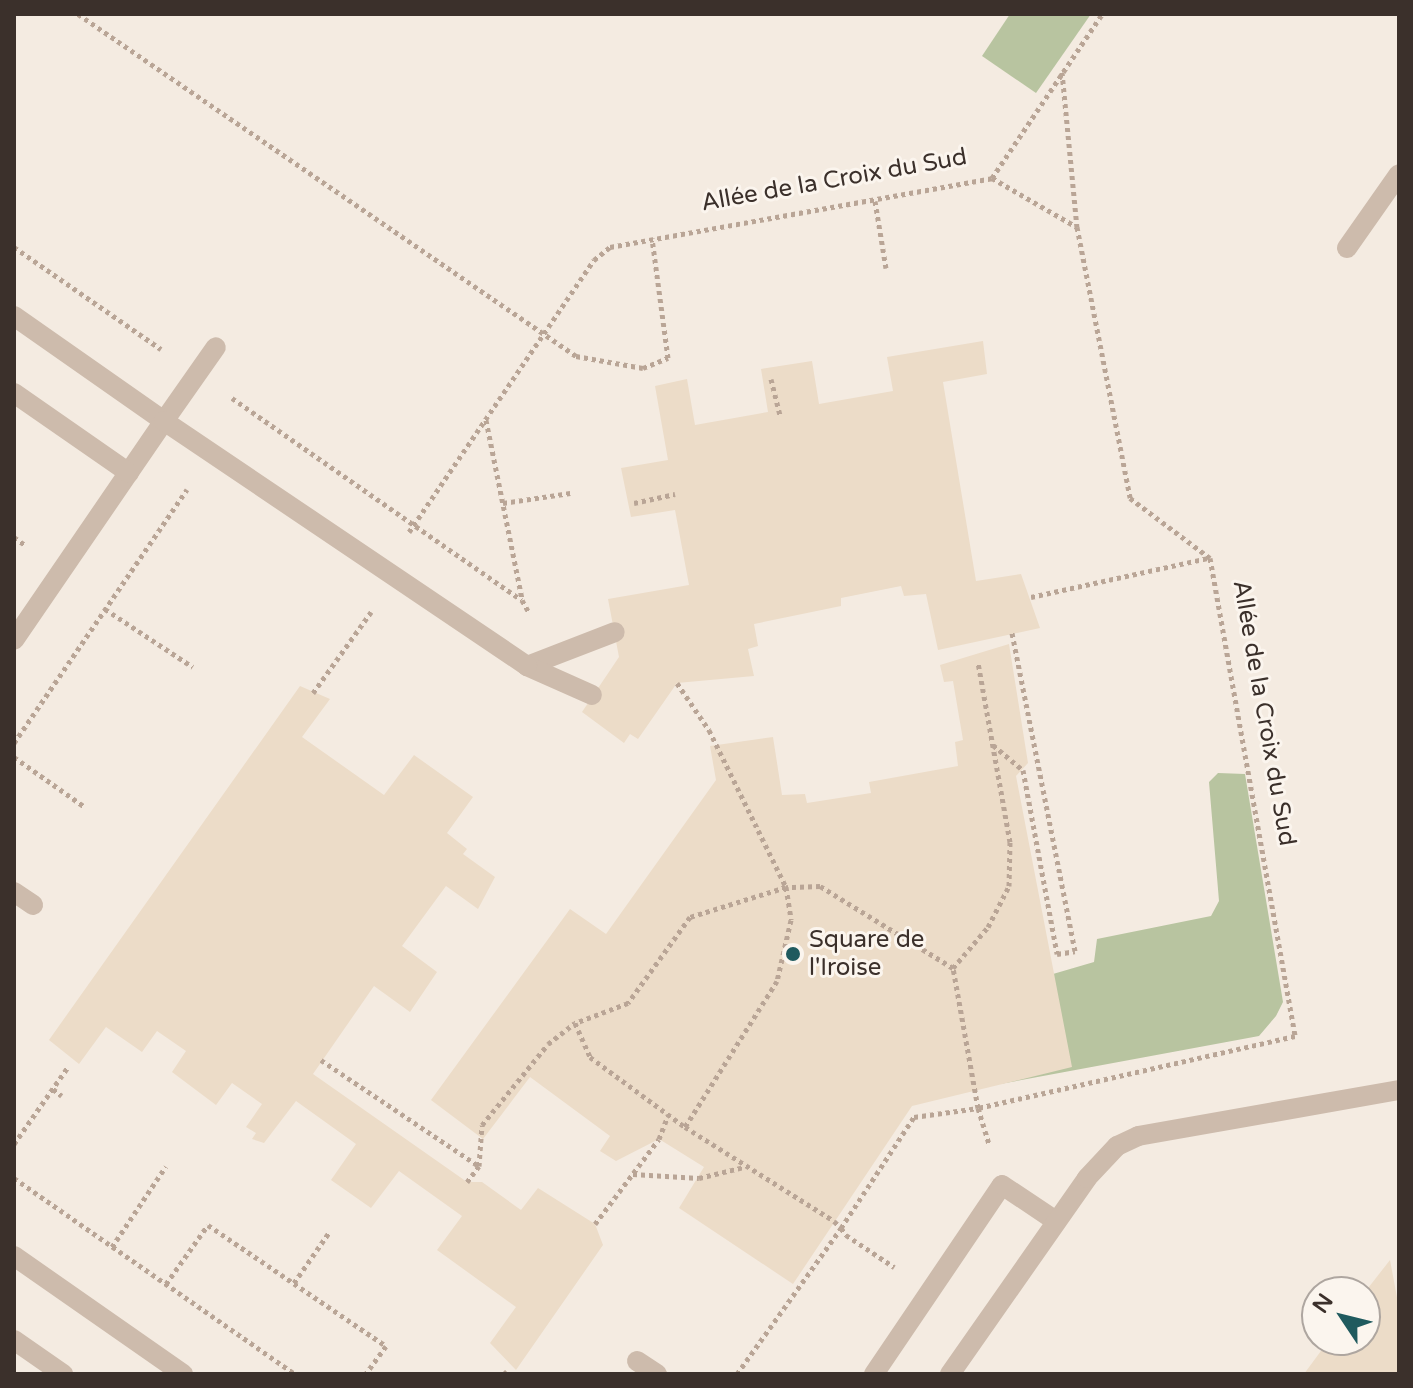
<!DOCTYPE html>
<html>
<head>
<meta charset="utf-8">
<style>
  body { margin:0 }
  #map { position:relative; width:1413px; height:1388px; overflow:hidden; background:#f4ebe1; font-family:"Varela Round",sans-serif }
  div>[style] { position:absolute }
  [style*='--x'] { left:calc(var(--x)*1px); top:calc(var(--y)*1px); width:calc(var(--w)*1px); rotate:calc(var(--a)*1deg) }
  .green>* { inset:0; background:#b8c4a0 }
  .plaza>* { inset:0; background:#ecdcc8 }
  .path>* { height:5px; margin-top:-2.5px; transform-origin:0; background:repeating-linear-gradient(90deg,#b9a596 0 4px,transparent 0 8px) }
  .service>* { height:20px; margin:-10px; padding:0 10px; transform-origin:10px; border-radius:10px; background:#cdbbac }
  .minor>* { height:20px; margin:-10px; padding:0 10px; transform-origin:10px; border-radius:10px; background:#cdbbac }
  .tertiary>* { height:20px; margin:-10px; padding:0 10px; transform-origin:10px; border-radius:10px; background:#cdbbac }
  .dots>* { width:22px; height:22px; translate:-50% -50%; box-sizing:border-box; border:4px solid #fbf5ee; border-radius:50% }
  span { translate:-50% -50%; white-space:nowrap; text-align:center; line-height:1.15; -webkit-text-stroke:6px #fbf5ee; paint-order:stroke }
  .street-label { font-size:24px; color:#3b302b }
  .poi-label { font-size:24px; color:#3b302b }
  .left { translate:0 -50%; text-align:left }
  .frame { position:absolute; inset:0; border:16px solid #3b302b; pointer-events:none }
  .north { position:absolute; left:1301px; top:1276px; width:80px; height:80px; box-sizing:border-box; background:#fbf5ee; border:2px solid #aea6a0; border-radius:50%; rotate:305deg; font-size:22px; font-weight:700; line-height:32px; text-align:center; color:#3b302b }
  .north::after { content:''; display:block; margin:auto; width:28px; height:36px; background:#1f5a5e; clip-path:polygon(50% 0,100% 100%,50% 72%,0 100%) }
</style>
</head>
<body>
<div id="map">
  <div class="green">
    <i style="clip-path:polygon(1010px 14px,1091px 14px,1036px 93px,982px 56px)"></i>
    <i style="clip-path:polygon(1218px 773px,1245px 774px,1283px 1002px,1276px 1016px,1259px 1036px,1000px 1084px,1053px 974px,1094px 962px,1097px 939px,1211px 916px,1219px 901px,1209px 782px)"></i>
  </div>
  <div class="plaza">
    <i style="clip-path:polygon(983px 341px,987px 374px,943px 382px,976px 581px,1021px 574px,1040px 628px,938px 650px,926px 594px,904px 596px,901px 586px,841px 598px,841px 606px,754px 624px,758px 646px,748px 649px,754px 676px,677px 683px,638px 739px,630px 734px,624px 743px,582px 712px,619px 657px,608px 599px,689px 585px,675px 510px,631px 517px,621px 468px,668px 460px,655px 386px,687px 379px,695px 425px,768px 412px,761px 369px,812px 361px,819px 404px,893px 391px,887px 357px)"></i>
    <i style="clip-path:polygon(1009px 644px,1028px 763px,1016px 776px,1072px 1067px,912px 1106px,793px 1284px,679px 1208px,704px 1167px,659px 1139px,616px 1161px,600px 1151px,610px 1136px,530px 1077px,483px 1139px,431px 1100px,570px 909px,606px 934px,716px 780px,710px 746px,773px 737px,782px 795px,805px 794px,807px 803px,871px 793px,869px 782px,958px 766px,955px 742px,963px 740px,953px 681px,944px 682px,940px 665px)"></i>
    <i style="clip-path:polygon(300px 686px,330px 699px,302px 737px,384px 795px,414px 755px,473px 797px,447px 833px,467px 849px,463px 854px,495px 877px,478px 909px,446px 886px,402px 946px,437px 972px,410px 1012px,374px 986px,313px 1074px,467px 1182px,482px 1182px,521px 1210px,538px 1188px,595px 1224px,603px 1245px,516px 1370px,490px 1343px,516px 1307px,437px 1250px,462px 1216px,399px 1171px,371px 1208px,331px 1180px,356px 1144px,296px 1101px,264px 1143px,252px 1139px,256px 1133px,246px 1127px,262px 1104px,232px 1083px,216px 1105px,172px 1072px,186px 1051px,157px 1031px,142px 1052px,106px 1027px,79px 1064px,49px 1040px)"></i>
    <i style="clip-path:polygon(1390px 1260px,1399px 1308px,1399px 1374px,1304px 1374px,1329px 1340px,1365px 1340px,1365px 1292px)"></i>
  </div>
  <div class="path">
    <i style="--x:78;--y:14;--w:604;--a:34.48"></i>
    <i style="--x:576;--y:356;--w:68;--a:10.2"></i>
    <i style="--x:643;--y:368;--w:27;--a:-22"></i>
    <i style="--x:668;--y:358;--w:121;--a:-97.6"></i>
    <i style="--x:1062;--y:72;--w:156;--a:84.5"></i>
    <i style="--x:992;--y:178;--w:197;--a:-56.1"></i>
    <i style="--x:875;--y:201;--w:68;--a:80.7"></i>
    <i style="--x:14;--y:247;--w:179;--a:34.8"></i>
    <i style="--x:771;--y:379;--w:37;--a:76"></i>
    <i style="--x:232;--y:398;--w:353;--a:34.9"></i>
    <i style="--x:522;--y:600;--w:13;--a:61"></i>
    <i style="--x:486;--y:420;--w:183;--a:78.6"></i>
    <i style="--x:503;--y:503;--w:68;--a:-8.5"></i>
    <i style="--x:634;--y:503;--w:42;--a:-12.4"></i>
    <i style="--x:409;--y:532;--w:329;--a:-55.8"></i>
    <i style="--x:594;--y:260;--w:21;--a:-39"></i>
    <i style="--x:610;--y:247;--w:388;--a:-10.2"></i>
    <i style="--x:992;--y:178;--w:98;--a:30"></i>
    <i style="--x:1077;--y:227;--w:276;--a:78.9"></i>
    <i style="--x:1130;--y:498;--w:100;--a:36.9"></i>
    <i style="--x:1210;--y:558;--w:485;--a:79.9"></i>
    <i style="--x:1295;--y:1036;--w:325;--a:167.2"></i>
    <i style="--x:978;--y:1108;--w:39;--a:73"></i>
    <i style="--x:14;--y:537;--w:14;--a:36"></i>
    <i style="--x:1031;--y:597;--w:182;--a:-12.4"></i>
    <i style="--x:105;--y:609;--w:105;--a:33.4"></i>
    <i style="--x:677;--y:683;--w:57;--a:55.8"></i>
    <i style="--x:709;--y:730;--w:175;--a:63.9"></i>
    <i style="--x:786;--y:887;--w:33;--a:81"></i>
    <i style="--x:791;--y:920;--w:63;--a:102.9"></i>
    <i style="--x:777;--y:981;--w:173;--a:122.2"></i>
    <i style="--x:313;--y:693;--w:100;--a:-54.4"></i>
    <i style="--x:14;--y:743;--w:307;--a:-55.7"></i>
    <i style="--x:993;--y:745;--w:39;--a:40"></i>
    <i style="--x:1023;--y:770;--w:187;--a:79.5"></i>
    <i style="--x:1057;--y:954;--w:18;--a:-9"></i>
    <i style="--x:1075;--y:951;--w:325;--a:-101.2"></i>
    <i style="--x:14;--y:757;--w:87;--a:35.2"></i>
    <i style="--x:953;--y:968;--w:54;--a:-49.5"></i>
    <i style="--x:988;--y:927;--w:46;--a:-62.9"></i>
    <i style="--x:1009;--y:886;--w:44;--a:-88.7"></i>
    <i style="--x:1010;--y:842;--w:183;--a:-100.1"></i>
    <i style="--x:321;--y:1060;--w:190;--a:33.9"></i>
    <i style="--x:53;--y:1089;--w:11;--a:38"></i>
    <i style="--x:14;--y:1144;--w:94;--a:-55"></i>
    <i style="--x:633;--y:1174;--w:66;--a:3.5"></i>
    <i style="--x:699;--y:1178;--w:46;--a:-13.7"></i>
    <i style="--x:14;--y:1178;--w:343;--a:34.9"></i>
    <i style="--x:467;--y:1182;--w:20;--a:-53"></i>
    <i style="--x:479;--y:1166;--w:41;--a:-85.8"></i>
    <i style="--x:482;--y:1125;--w:104;--a:-50.8"></i>
    <i style="--x:548;--y:1044;--w:34;--a:-38"></i>
    <i style="--x:595;--y:1224;--w:106;--a:-53"></i>
    <i style="--x:659;--y:1139;--w:26;--a:-69"></i>
    <i style="--x:112;--y:1247;--w:97;--a:-56.3"></i>
    <i style="--x:294;--y:1283;--w:63;--a:-55.3"></i>
    <i style="--x:166;--y:1284;--w:72;--a:-54.6"></i>
    <i style="--x:208;--y:1225;--w:215;--a:34.2"></i>
    <i style="--x:386;--y:1346;--w:34;--a:126"></i>
    <i style="--x:504;--y:1374;--w:4;--a:-45"></i>
    <i style="--x:737;--y:1374;--w:179;--a:-54.5"></i>
    <i style="--x:841;--y:1228;--w:133;--a:-56.7"></i>
    <i style="--x:914;--y:1117;--w:65;--a:-8"></i>
    <i style="--x:978;--y:1108;--w:142;--a:-100.1"></i>
    <i style="--x:953;--y:968;--w:156;--a:-148.3"></i>
    <i style="--x:820;--y:886;--w:34;--a:178"></i>
    <i style="--x:786;--y:887;--w:101;--a:162.6"></i>
    <i style="--x:690;--y:917;--w:106;--a:125.8"></i>
    <i style="--x:628;--y:1003;--w:57;--a:159.3"></i>
    <i style="--x:575;--y:1023;--w:37;--a:66"></i>
    <i style="--x:590;--y:1057;--w:118;--a:36.4"></i>
    <i style="--x:685;--y:1127;--w:176;--a:32.2"></i>
    <i style="--x:834;--y:1221;--w:10;--a:45"></i>
    <i style="--x:841;--y:1228;--w:9;--a:54"></i>
    <i style="--x:846;--y:1235;--w:58;--a:33.7"></i>
  </div>
  <div class="service">
    <i style="--x:1347;--y:248;--w:90;--a:-54.9"></i>
    <i style="--x:164;--y:421;--w:90;--a:-54.9"></i>
    <i style="--x:527;--y:666;--w:94;--a:-21.1"></i>
    <i style="--x:527;--y:666;--w:71;--a:24"></i>
    <i style="--x:14;--y:892;--w:23;--a:34"></i>
    <i style="--x:637;--y:1361;--w:24;--a:33"></i>
    <i style="--x:874;--y:1374;--w:228;--a:-55.9"></i>
    <i style="--x:1002;--y:1185;--w:65;--a:33.7"></i>
  </div>
  <div class="minor">
    <i style="--x:14;--y:316;--w:183;--a:35"></i>
    <i style="--x:164;--y:421;--w:265;--a:124.4"></i>
    <i style="--x:14;--y:393;--w:140;--a:34.8"></i>
    <i style="--x:164;--y:421;--w:438;--a:34"></i>
    <i style="--x:950;--y:1374;--w:239;--a:-55"></i>
    <i style="--x:1087;--y:1178;--w:44;--a:-46.8"></i>
    <i style="--x:1117;--y:1146;--w:23;--a:-25"></i>
    <i style="--x:1138;--y:1136;--w:265;--a:-10"></i>
  </div>
  <div class="tertiary">
    <i style="--x:14;--y:1256;--w:206;--a:34.9"></i>
    <i style="--x:14;--y:1340;--w:60;--a:34.8"></i>
  </div>
  <div class="dots">
    <i style="left:793px;top:954px;background:#1f5a5e"></i>
  </div>
  <div class="street-label">
    <span style="left:834px;top:180px;rotate:-10deg">Allée de la Croix du Sud</span>
    <span style="left:1264px;top:713px;rotate:80deg">Allée de la Croix du Sud</span>
  </div>
  <div class="poi-label">
    <span class="left" style="left:809px;top:954px">Square de<br>l'Iroise</span>
  </div>
  <div class="frame"></div>
  <div class="north">N</div>
</div>
</body>
</html>
